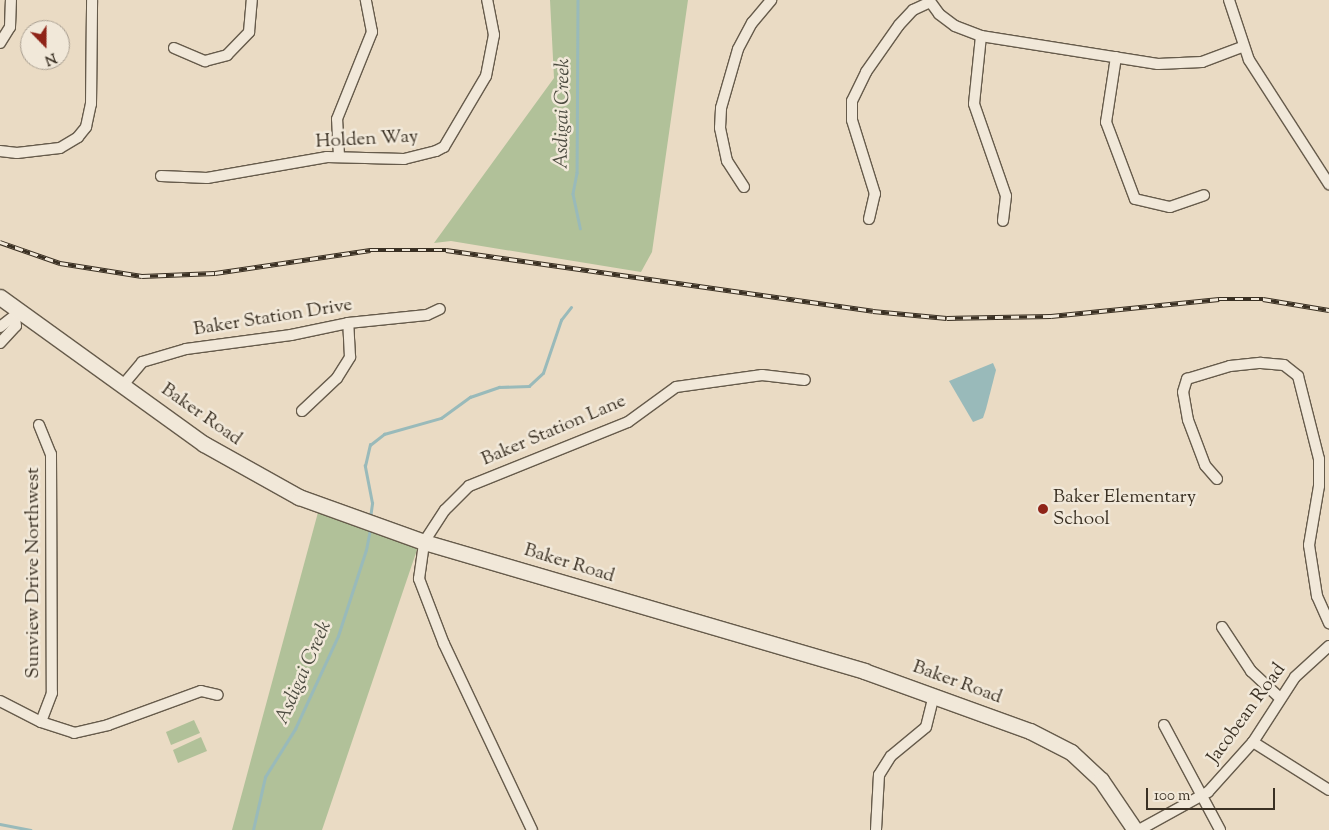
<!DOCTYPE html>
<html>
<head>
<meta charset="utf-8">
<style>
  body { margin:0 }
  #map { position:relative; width:1329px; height:830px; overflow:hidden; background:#eadbc4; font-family:"Sorts Mill Goudy",serif }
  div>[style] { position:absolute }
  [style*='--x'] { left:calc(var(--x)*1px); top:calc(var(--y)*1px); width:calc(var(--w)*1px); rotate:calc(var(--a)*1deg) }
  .green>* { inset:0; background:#b1c199 }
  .water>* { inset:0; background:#99baba }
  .stream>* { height:2.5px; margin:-1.25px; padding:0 1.25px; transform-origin:1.25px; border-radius:1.25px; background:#99baba }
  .roads { filter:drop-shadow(1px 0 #665b4b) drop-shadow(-1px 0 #665b4b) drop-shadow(0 1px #665b4b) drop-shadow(0 -1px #665b4b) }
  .street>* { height:10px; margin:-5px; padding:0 5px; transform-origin:5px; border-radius:5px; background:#f1e8d9 }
  .secondary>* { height:15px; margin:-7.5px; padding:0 7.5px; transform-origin:7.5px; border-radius:7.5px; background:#f1e8d9 }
  .rail>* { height:4.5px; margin-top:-2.25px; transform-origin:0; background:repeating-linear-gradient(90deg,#f1e8d9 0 8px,#3a3023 0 16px); box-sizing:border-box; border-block:1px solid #3a3023 }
  .dots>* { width:14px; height:14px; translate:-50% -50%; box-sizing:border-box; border:2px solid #f1e8d9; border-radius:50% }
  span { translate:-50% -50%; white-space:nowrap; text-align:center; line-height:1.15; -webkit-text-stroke:5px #f1e8d9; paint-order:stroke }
  .street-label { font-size:19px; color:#3a3023 }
  .poi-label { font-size:19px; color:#3a3023 }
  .left { translate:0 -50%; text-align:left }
  .water-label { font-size:20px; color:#4d4c41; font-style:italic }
  .north { position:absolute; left:20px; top:20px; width:50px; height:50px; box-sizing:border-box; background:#f1e8d9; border:1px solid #a89e90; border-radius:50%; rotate:158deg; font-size:14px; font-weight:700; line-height:20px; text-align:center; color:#3a3023 }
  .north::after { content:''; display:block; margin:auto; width:18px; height:22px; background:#8f2418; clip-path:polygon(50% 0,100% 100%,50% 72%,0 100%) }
  .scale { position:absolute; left:1146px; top:788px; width:129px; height:22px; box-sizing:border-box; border:2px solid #3a3023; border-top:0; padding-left:6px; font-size:15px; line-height:18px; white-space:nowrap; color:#3a3023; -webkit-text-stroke:4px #f1e8d9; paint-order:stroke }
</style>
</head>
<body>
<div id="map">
  <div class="green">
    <i style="clip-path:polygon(550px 0,688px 0,652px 252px,641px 272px,451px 241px,434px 243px,554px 78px)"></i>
    <i style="clip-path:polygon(320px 505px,420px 541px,322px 830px,232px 830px)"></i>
    <i style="clip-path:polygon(194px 720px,200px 733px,171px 745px,166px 732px)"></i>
    <i style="clip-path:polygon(201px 737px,207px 751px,178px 763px,173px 750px)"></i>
  </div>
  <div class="water">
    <i style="clip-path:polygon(993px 363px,996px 370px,986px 409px,983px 418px,973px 422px,949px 381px)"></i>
  </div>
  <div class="stream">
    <i style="--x:578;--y:0;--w:173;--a:90.3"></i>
    <i style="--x:577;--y:173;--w:21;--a:101"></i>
    <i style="--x:573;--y:194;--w:35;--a:78"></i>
    <i style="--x:370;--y:518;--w:15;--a:-82"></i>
    <i style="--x:372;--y:503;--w:38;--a:-101"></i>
    <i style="--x:365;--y:466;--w:22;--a:-77"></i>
    <i style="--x:370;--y:445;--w:18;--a:-38"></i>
    <i style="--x:384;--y:434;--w:59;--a:-15.7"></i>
    <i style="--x:441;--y:418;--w:36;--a:-36"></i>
    <i style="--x:470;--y:397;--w:31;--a:-19"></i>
    <i style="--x:499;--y:387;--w:30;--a:-2"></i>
    <i style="--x:529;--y:386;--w:19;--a:-43"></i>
    <i style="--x:543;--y:373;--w:56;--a:-71.2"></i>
    <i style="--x:561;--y:320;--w:16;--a:-52"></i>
    <i style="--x:0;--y:824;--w:31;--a:11"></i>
    <i style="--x:253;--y:830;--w:54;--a:-77.2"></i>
    <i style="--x:265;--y:777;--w:57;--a:-58"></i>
    <i style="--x:295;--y:729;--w:102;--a:-65.2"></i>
    <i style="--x:338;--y:636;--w:90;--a:-72"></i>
    <i style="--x:366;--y:550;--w:21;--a:-79"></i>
  </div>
  <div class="roads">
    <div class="street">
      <i style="--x:929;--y:0;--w:17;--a:54"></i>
      <i style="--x:939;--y:14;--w:20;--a:37"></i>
      <i style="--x:955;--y:26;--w:28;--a:21"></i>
      <i style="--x:981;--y:36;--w:179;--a:9"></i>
      <i style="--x:1158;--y:64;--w:44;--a:-2.6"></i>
      <i style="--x:1202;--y:62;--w:43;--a:-20.6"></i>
      <i style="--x:1229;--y:0;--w:63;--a:71.6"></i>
      <i style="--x:1249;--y:60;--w:148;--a:57.2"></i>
      <i style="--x:981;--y:36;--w:68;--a:95.9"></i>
      <i style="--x:974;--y:104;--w:97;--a:70.8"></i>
      <i style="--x:1006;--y:196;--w:25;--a:97"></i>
      <i style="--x:0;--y:43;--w:19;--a:-58"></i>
      <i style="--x:10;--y:27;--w:27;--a:-88"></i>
      <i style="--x:174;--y:48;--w:34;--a:23"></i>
      <i style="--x:205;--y:61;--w:23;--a:-15"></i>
      <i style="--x:227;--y:55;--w:32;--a:-46"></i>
      <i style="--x:249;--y:32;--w:32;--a:-85"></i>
      <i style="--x:1116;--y:57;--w:66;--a:98.7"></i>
      <i style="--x:1106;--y:122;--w:82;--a:69.4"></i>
      <i style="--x:1135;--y:199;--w:36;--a:13"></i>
      <i style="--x:1170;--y:207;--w:36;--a:-19"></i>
      <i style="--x:0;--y:151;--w:17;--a:7"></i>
      <i style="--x:17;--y:153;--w:43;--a:-6.6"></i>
      <i style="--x:60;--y:148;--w:21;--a:-31"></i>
      <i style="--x:78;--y:137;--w:13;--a:-51"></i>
      <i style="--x:86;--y:127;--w:24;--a:-78"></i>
      <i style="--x:91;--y:104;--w:104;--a:-89.4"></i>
      <i style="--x:339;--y:156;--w:37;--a:-93"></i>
      <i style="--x:337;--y:119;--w:94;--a:-68.1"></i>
      <i style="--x:372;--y:32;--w:33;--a:-101"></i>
      <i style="--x:161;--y:176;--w:46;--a:2.5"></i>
      <i style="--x:207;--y:178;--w:122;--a:-9.9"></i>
      <i style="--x:327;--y:157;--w:77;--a:1.5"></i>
      <i style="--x:404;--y:159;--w:33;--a:-14"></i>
      <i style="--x:436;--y:151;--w:9;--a:-27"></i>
      <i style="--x:444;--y:147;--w:82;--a:-59.4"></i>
      <i style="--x:486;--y:76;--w:42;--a:-79"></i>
      <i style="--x:494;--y:35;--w:36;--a:-101"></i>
      <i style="--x:744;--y:187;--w:31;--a:-123"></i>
      <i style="--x:727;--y:161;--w:34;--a:-102"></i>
      <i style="--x:720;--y:128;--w:20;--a:-87"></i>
      <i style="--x:721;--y:108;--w:61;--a:-73.9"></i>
      <i style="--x:738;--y:49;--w:30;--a:-62"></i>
      <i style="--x:752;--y:23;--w:30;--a:-50"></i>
      <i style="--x:869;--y:219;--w:26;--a:-77"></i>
      <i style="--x:875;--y:194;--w:77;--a:-107.3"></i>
      <i style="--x:852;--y:120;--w:19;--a:-90"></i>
      <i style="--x:852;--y:101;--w:32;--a:-64"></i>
      <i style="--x:866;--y:72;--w:57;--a:-54.9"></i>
      <i style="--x:899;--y:25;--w:21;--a:-47"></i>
      <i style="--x:913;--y:10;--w:19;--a:-25"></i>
      <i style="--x:0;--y:327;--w:23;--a:-38"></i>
      <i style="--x:0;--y:343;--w:23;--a:-47"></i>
      <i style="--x:16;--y:326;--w:8;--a:-97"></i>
      <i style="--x:123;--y:385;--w:30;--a:-50"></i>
      <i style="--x:142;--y:362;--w:46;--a:-16.5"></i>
      <i style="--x:186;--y:349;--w:106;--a:-7.6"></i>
      <i style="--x:291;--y:335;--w:58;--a:-11.9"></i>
      <i style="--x:348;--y:323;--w:79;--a:-5.8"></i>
      <i style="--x:427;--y:315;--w:14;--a:-25"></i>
      <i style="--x:302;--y:411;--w:48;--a:-43.3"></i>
      <i style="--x:337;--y:378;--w:25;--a:-58"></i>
      <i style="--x:350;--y:357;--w:34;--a:-93"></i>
      <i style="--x:39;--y:425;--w:31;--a:68"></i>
      <i style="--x:51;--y:454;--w:239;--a:89.8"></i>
      <i style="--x:52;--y:693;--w:31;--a:111"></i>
      <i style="--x:1217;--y:479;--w:18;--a:-131"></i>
      <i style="--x:1205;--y:465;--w:48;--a:-110.7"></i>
      <i style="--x:1188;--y:420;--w:28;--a:-100"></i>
      <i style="--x:1183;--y:392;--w:14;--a:-73"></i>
      <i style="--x:1187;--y:379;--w:45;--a:-16.8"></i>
      <i style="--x:1230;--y:366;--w:31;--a:-6"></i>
      <i style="--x:1261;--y:363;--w:23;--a:5"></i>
      <i style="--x:1284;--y:365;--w:18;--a:38"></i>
      <i style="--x:1298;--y:376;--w:86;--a:75.8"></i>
      <i style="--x:1319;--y:459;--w:27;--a:90"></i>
      <i style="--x:1319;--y:486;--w:60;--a:99.6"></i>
      <i style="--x:1309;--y:545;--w:52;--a:81.1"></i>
      <i style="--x:1317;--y:596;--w:30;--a:66"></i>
      <i style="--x:1222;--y:627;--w:53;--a:56.6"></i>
      <i style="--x:1251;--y:671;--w:40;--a:43"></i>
      <i style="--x:0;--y:701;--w:46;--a:27.1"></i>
      <i style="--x:41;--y:722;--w:35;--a:18"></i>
      <i style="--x:74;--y:733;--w:35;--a:-13"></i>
      <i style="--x:108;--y:725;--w:99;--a:-20.1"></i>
      <i style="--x:201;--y:691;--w:17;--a:13"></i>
      <i style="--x:1164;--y:725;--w:119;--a:61.9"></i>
      <i style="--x:1253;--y:742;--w:90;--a:32.3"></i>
      <i style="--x:532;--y:830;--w:206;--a:-115.3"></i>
      <i style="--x:444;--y:644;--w:70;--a:-111"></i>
      <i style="--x:419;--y:579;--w:37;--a:-82"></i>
      <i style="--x:424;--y:542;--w:38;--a:-57"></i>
      <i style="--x:445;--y:510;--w:34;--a:-45"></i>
      <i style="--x:469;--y:486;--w:171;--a:-21.9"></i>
      <i style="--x:628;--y:422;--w:59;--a:-36.1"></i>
      <i style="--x:676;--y:387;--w:87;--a:-7.9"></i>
      <i style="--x:762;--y:375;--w:43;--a:6.6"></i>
      <i style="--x:876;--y:830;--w:55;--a:-86.9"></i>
      <i style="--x:879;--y:775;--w:22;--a:-58"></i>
      <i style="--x:891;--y:756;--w:45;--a:-39.6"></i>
      <i style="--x:926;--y:727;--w:33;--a:-76"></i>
      <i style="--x:1139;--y:830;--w:79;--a:-28.8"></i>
      <i style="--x:1208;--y:792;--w:67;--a:-48"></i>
      <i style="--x:1253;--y:742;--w:77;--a:-57.1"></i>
      <i style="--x:1295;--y:677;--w:46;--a:-42.4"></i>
    </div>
    <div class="secondary">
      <i style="--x:0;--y:297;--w:251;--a:35.8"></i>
      <i style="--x:204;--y:444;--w:109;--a:29.2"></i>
      <i style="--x:299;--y:497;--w:133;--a:19.8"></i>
      <i style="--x:424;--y:542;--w:459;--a:16.3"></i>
      <i style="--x:864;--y:671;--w:177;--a:19.9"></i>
      <i style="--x:1030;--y:731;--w:46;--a:27.1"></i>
      <i style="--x:1071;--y:752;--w:41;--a:43"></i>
      <i style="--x:1101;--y:780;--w:60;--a:55.8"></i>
    </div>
  </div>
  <div class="rail">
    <i style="--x:0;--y:242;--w:64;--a:19.3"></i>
    <i style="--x:60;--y:263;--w:83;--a:9"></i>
    <i style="--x:142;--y:276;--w:73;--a:-2.4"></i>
    <i style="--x:215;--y:273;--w:157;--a:-8.4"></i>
    <i style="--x:370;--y:250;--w:76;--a:0"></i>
    <i style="--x:446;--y:250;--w:431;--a:8.1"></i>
    <i style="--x:873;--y:311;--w:74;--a:5.4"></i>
    <i style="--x:947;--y:318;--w:104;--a:-1.1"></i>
    <i style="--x:1051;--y:316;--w:169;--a:-5.8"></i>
    <i style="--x:1219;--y:299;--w:44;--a:0"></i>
    <i style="--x:1263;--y:299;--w:67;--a:9.5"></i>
  </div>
  <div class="dots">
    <i style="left:1043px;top:509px;background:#8f2418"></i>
  </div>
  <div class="street-label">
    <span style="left:367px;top:140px;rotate:-3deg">Holden Way</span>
    <span style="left:273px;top:318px;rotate:-9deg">Baker Station Drive</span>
    <span style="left:201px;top:415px;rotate:35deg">Baker Road</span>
    <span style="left:554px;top:431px;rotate:-23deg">Baker Station Lane</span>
    <span style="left:569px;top:564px;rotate:17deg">Baker Road</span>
    <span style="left:34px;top:573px;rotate:-90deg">Sunview Drive Northwest</span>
    <span style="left:957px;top:683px;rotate:20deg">Baker Road</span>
    <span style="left:1247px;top:714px;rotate:-54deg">Jacobean Road</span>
  </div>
  <div class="poi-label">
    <span class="left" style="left:1053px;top:509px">Baker Elementary<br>School</span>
  </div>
  <div class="water-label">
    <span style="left:563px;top:114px;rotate:-89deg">Asdigai Creek</span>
    <span style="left:304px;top:673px;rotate:-66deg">Asdigai Creek</span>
  </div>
  <div class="north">N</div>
  <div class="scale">100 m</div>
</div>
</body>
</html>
